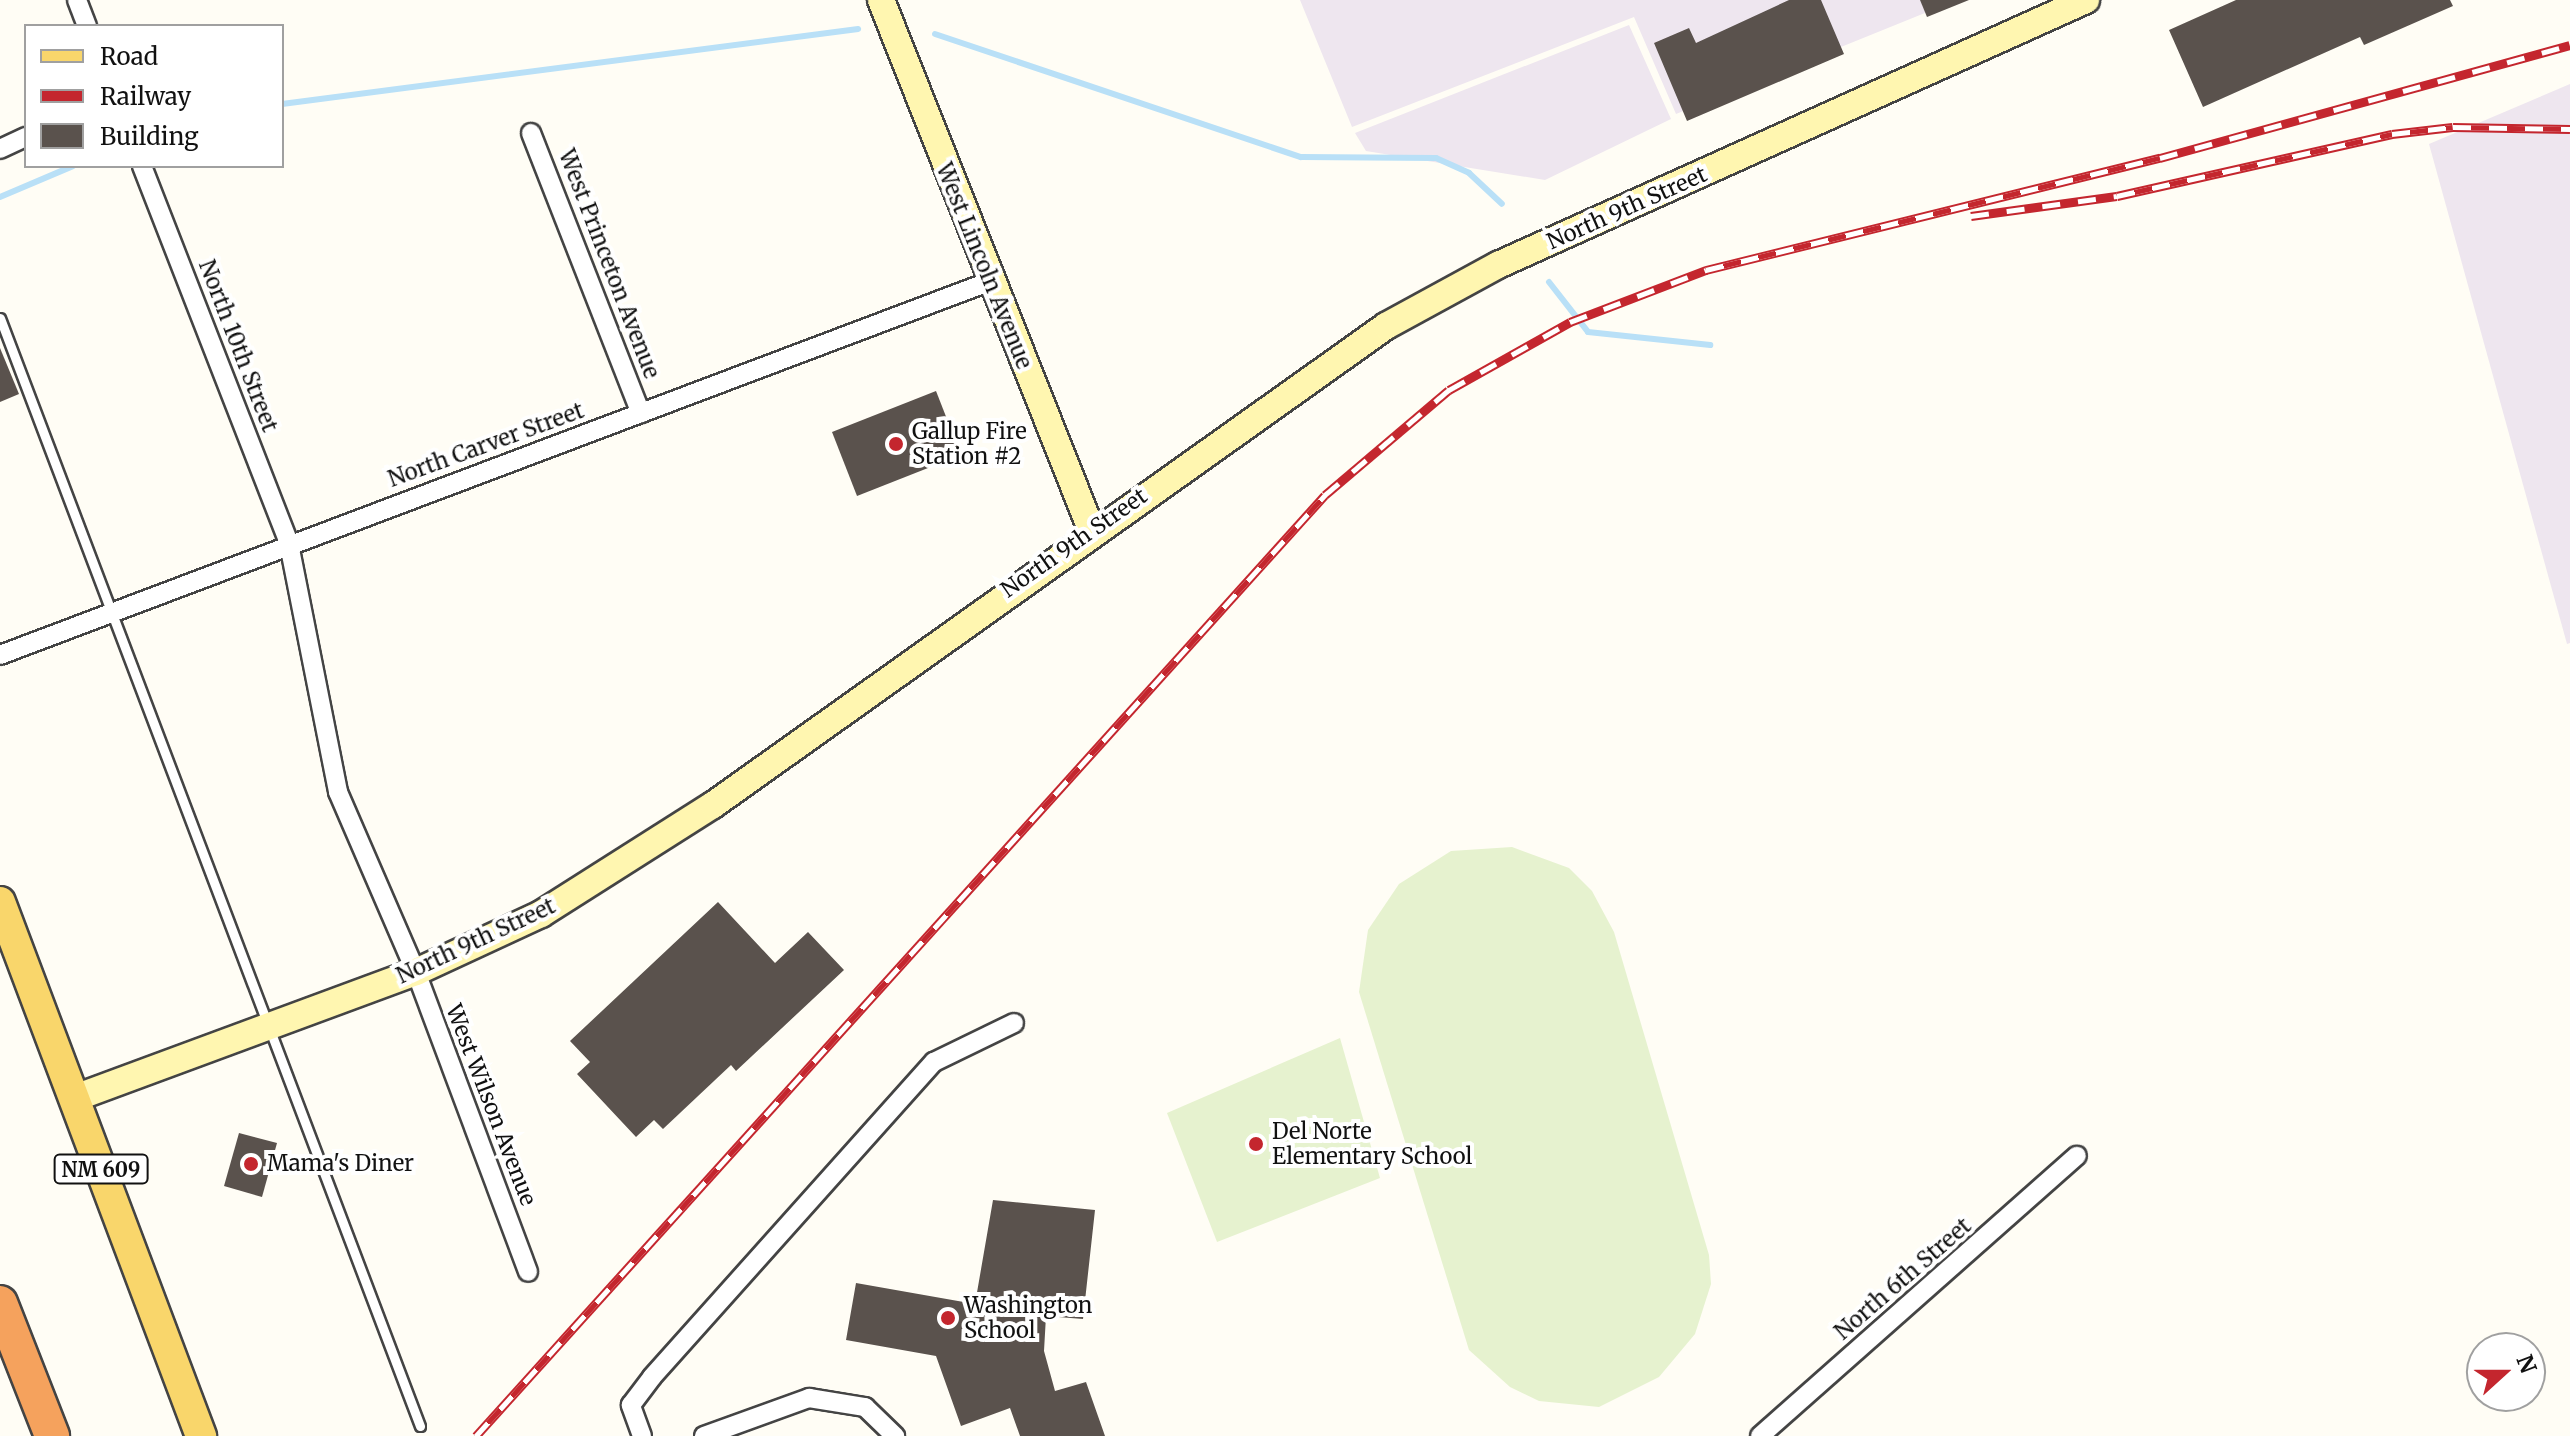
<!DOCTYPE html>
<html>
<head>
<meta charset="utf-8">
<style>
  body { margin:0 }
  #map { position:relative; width:2570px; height:1436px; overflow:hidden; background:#fffdf5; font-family:Merriweather,serif }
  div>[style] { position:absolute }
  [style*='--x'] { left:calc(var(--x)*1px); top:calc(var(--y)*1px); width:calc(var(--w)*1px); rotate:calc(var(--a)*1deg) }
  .industrial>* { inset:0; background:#eee6ef }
  .pitch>* { inset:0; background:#e6f2cf }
  .stream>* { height:6px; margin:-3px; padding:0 3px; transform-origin:3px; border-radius:3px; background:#b9e0f7 }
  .building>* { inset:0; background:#5a524d }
  .roads { filter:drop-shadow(2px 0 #444) drop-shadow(-2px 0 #444) drop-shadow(0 2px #444) drop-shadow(0 -2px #444) }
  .lane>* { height:9px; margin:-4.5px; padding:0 4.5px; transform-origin:4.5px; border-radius:4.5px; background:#fff }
  .street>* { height:18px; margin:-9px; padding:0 9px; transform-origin:9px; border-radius:9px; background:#fff }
  .secondary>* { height:26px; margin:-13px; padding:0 13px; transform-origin:13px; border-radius:13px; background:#fff6b0 }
  .primary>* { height:30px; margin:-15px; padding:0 15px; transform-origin:15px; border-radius:15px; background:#f9d66b }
  .highway>* { height:34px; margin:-17px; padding:0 17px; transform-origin:17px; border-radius:17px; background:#f5a25d }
  .rail>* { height:9px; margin-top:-4.5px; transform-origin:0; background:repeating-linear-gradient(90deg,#fff 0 18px,#c4262e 0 36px); box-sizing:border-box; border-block:2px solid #c4262e }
  .dots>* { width:22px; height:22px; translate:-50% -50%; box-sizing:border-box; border:4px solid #fff; border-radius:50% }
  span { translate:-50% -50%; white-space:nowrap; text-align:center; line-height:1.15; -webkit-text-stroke:8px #fff; paint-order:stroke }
  .shield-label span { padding:2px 6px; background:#fff; border:2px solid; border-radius:6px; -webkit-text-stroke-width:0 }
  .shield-label { font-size:20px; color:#111; font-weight:700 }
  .street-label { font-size:22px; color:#111 }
  .poi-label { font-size:22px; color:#111 }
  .left { translate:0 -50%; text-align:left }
  .legend { position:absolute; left:24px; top:24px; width:260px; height:144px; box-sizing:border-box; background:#fff; border:2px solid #a0a0a0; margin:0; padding:10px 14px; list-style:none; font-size:24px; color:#111 }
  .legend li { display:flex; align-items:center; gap:16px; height:40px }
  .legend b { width:40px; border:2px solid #a0a0a0 }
  .north { position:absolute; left:2466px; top:1332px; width:80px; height:80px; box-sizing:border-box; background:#fff; border:2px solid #a0a0a0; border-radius:50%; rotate:69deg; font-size:22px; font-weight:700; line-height:32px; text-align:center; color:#111 }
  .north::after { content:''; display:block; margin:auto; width:28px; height:36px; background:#c4262e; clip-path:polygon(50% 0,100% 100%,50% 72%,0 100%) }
</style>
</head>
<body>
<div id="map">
  <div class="industrial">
    <i style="clip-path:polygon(1300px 0,1957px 0,1676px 114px,1634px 17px,1352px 127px)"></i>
    <i style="clip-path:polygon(1629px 25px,1671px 119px,1545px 180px,1366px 151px,1355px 133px)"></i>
    <i style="clip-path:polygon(2570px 84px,2570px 643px,2567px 644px,2429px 144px)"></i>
  </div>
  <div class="pitch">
    <i style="clip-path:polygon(1512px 847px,1569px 868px,1592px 891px,1614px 932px,1709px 1255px,1711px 1284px,1695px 1334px,1659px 1377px,1599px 1407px,1539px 1401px,1510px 1387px,1469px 1350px,1359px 992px,1368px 930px,1399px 884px,1451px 851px)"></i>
    <i style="clip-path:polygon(1340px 1038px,1380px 1178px,1217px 1242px,1167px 1113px)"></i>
  </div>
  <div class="stream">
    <i style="--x:935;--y:34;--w:386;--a:18.6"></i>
    <i style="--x:1301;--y:157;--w:135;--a:0.4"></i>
    <i style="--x:1436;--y:158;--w:36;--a:24"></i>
    <i style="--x:1469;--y:173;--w:45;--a:43.2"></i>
    <i style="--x:282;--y:104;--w:581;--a:-7.42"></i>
    <i style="--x:0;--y:197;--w:79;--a:-23"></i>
    <i style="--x:1549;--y:282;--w:63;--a:52"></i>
    <i style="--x:1588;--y:332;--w:123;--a:6.1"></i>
  </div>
  <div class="building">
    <i style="clip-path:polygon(1789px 0,1821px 0,1844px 54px,1687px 121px,1654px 43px,1689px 28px,1696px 43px)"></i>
    <i style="clip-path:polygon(1920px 0,1969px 0,1927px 17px)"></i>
    <i style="clip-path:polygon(2236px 0,2450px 0,2453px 6px,2364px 45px,2360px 37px,2203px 107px,2169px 30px)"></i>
    <i style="clip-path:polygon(0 348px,19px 394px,0 402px)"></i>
    <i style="clip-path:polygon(936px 391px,961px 455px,857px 496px,832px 432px)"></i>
    <i style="clip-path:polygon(718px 902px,775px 963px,808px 932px,844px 970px,736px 1071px,731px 1065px,663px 1129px,654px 1120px,636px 1137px,577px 1074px,590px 1062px,570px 1041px)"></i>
    <i style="clip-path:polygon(239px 1133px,277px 1143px,262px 1197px,224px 1186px)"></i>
    <i style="clip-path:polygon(993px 1200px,1095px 1210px,1083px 1319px,1046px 1316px,1044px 1351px,1055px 1391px,1086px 1382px,1105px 1436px,1020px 1436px,1010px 1408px,961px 1426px,936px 1356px,846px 1340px,856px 1283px,975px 1304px)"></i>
  </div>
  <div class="roads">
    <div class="lane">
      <i style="--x:0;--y:318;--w:1185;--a:69.24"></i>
    </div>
    <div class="street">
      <i style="--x:77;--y:0;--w:28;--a:69"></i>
      <i style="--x:531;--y:133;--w:301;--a:68.6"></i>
      <i style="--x:0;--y:149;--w:29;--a:-25"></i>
      <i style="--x:142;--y:166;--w:406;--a:68.7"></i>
      <i style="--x:289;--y:544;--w:253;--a:78.8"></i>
      <i style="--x:338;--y:792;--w:196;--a:66.6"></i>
      <i style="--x:416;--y:972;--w:320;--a:69.5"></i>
      <i style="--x:0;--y:655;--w:1056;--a:-20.68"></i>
      <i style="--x:642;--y:1436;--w:33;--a:-110"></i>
      <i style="--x:631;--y:1405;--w:35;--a:-53"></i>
      <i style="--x:652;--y:1377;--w:423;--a:-48.2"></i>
      <i style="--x:934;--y:1062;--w:89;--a:-26"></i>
      <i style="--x:704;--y:1436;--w:112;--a:-19.9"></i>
      <i style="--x:809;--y:1398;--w:57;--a:9.1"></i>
      <i style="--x:865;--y:1407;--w:42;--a:44"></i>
      <i style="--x:1760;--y:1436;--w:423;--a:-41.5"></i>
    </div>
    <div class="secondary">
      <i style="--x:881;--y:0;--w:569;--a:68.35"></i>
      <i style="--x:75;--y:1098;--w:364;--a:-20.3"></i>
      <i style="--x:416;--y:972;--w:138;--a:-24.9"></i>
      <i style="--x:541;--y:914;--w:204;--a:-32.4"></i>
      <i style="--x:713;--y:805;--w:826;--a:-35.44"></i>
      <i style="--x:1386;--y:326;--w:128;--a:-28.6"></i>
      <i style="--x:1498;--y:265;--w:645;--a:-24.26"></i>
    </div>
    <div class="primary">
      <i style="--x:0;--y:902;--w:571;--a:69.37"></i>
    </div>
    <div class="highway">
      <i style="--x:0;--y:1303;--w:143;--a:68.6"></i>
    </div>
  </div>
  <div class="rail">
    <i style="--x:1971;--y:216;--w:147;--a:-7.8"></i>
    <i style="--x:2117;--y:196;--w:282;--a:-12.7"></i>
    <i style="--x:2392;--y:134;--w:61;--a:-6.5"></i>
    <i style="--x:2453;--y:127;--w:117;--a:1"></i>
    <i style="--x:476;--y:1436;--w:1267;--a:-47.94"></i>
    <i style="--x:1325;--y:495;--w:162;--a:-40.3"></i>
    <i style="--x:1449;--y:390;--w:139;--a:-29.3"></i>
    <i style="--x:1570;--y:322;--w:146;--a:-20.9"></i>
    <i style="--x:1706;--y:270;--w:468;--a:-13.9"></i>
    <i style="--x:2160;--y:158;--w:425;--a:-15.4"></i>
  </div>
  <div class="dots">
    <i style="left:896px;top:444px;background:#c4262e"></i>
    <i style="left:1256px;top:1144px;background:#c4262e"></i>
    <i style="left:251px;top:1164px;background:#c4262e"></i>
    <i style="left:948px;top:1318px;background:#c4262e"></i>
  </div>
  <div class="shield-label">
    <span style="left:101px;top:1169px">NM 609</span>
  </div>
  <div class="street-label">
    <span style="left:1627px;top:208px;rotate:-24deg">North 9th Street</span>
    <span style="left:609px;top:264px;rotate:69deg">West Princeton Avenue</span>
    <span style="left:984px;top:266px;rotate:68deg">West Lincoln Avenue</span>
    <span style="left:238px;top:346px;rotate:69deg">North 10th Street</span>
    <span style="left:486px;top:445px;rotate:-20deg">North Carver Street</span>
    <span style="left:1074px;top:543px;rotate:-35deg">North 9th Street</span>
    <span style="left:476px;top:941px;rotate:-25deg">North 9th Street</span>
    <span style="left:491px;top:1105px;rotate:69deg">West Wilson Avenue</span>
    <span style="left:1903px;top:1279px;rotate:-41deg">North 6th Street</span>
  </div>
  <div class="poi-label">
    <span class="left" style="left:912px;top:444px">Gallup Fire<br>Station #2</span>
    <span class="left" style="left:1272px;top:1144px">Del Norte<br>Elementary School</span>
    <span class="left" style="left:267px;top:1164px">Mama's Diner</span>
    <span class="left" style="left:964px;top:1318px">Washington<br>School</span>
  </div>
  <ul class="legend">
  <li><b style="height:10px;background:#f9d66b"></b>Road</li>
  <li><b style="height:10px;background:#c4262e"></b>Railway</li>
  <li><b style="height:22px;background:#5a524d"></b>Building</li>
  </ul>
  <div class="north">N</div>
</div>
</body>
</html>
